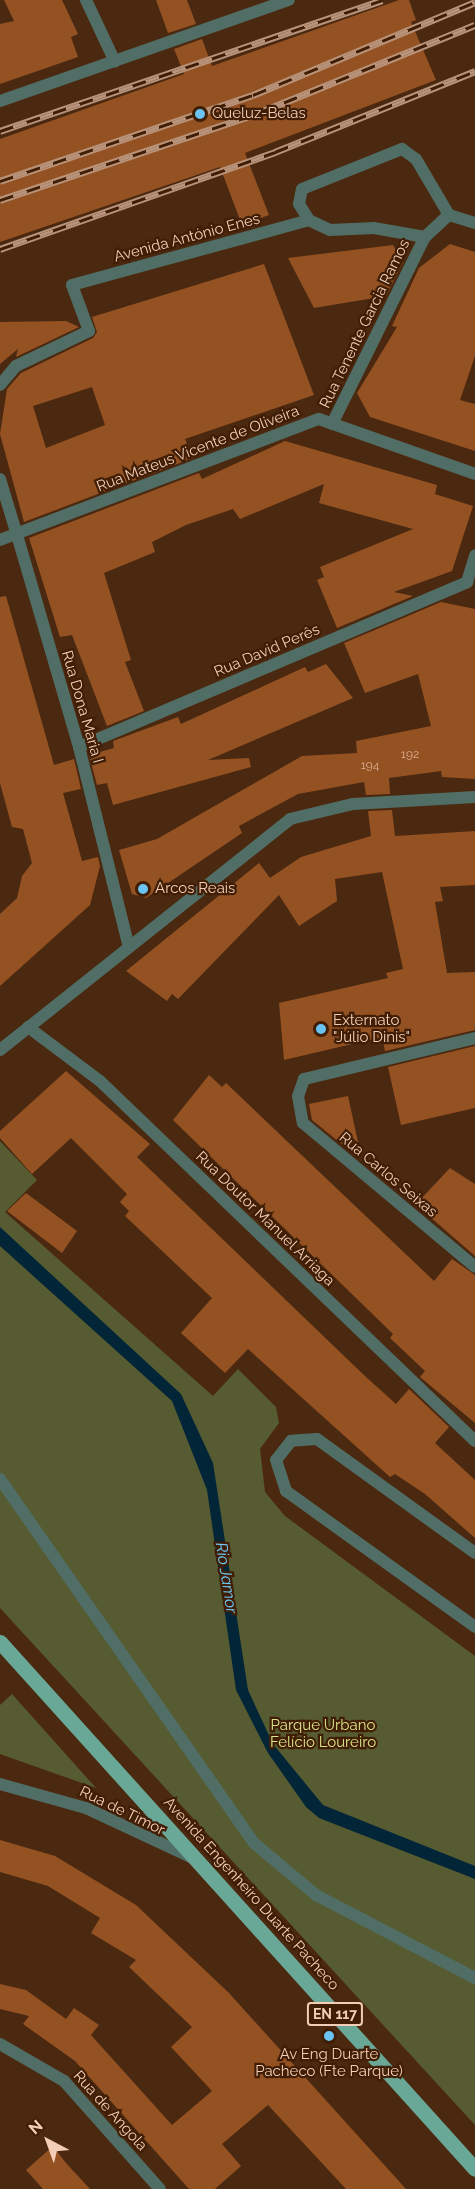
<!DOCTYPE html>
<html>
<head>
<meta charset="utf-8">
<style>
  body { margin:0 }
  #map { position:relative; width:475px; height:2189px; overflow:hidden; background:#4b2810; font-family:Raleway,sans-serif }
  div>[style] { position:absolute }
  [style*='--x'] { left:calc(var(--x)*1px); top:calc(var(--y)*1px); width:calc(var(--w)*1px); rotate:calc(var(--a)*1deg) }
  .green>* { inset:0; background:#575b31 }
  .water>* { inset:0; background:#022637 }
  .building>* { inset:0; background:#945223 }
  .pedestrian>* { height:12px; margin:-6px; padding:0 6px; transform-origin:6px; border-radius:6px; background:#506e65 }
  .minor>* { height:12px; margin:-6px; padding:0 6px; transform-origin:6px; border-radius:6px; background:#506e65 }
  .tertiary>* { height:12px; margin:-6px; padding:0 6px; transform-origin:6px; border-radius:6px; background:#506e65 }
  .primary>* { height:15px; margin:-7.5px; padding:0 7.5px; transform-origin:7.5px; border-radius:7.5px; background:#69a896 }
  .rail>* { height:7px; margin-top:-3.5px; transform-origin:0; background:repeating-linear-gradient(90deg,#401e05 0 14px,#b8937b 0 28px); box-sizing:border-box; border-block:2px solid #b8937b }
  .dots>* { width:16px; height:16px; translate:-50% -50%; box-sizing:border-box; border:3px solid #401e05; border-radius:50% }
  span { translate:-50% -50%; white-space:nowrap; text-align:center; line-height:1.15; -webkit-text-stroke:4.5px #401e05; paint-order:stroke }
  .number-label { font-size:12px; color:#dbae91 }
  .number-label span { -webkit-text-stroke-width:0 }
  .shield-label span { padding:2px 4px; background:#401e05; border:2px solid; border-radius:4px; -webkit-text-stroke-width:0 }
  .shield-label { font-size:14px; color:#f3cdb6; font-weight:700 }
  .poi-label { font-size:15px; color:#f3cdb6 }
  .left { translate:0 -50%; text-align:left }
  .street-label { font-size:15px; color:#f3cdb6 }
  .park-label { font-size:15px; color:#d9e288 }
  .water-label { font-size:16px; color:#6ccbfc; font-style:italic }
  .north { position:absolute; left:18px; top:2111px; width:60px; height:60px; -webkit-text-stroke:4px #401e05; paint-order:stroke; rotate:319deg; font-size:16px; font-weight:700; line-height:24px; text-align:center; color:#f3cdb6 }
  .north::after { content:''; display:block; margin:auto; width:21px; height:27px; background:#f3cdb6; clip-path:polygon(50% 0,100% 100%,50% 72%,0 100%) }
</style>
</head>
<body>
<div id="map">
  <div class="green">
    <i style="clip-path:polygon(0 1141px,37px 1180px,5px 1212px,213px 1396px,238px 1369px,276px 1407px,279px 1423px,260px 1449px,265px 1492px,285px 1516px,475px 1656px,475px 2125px,0 1608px)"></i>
    <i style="clip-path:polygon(12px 1694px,96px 1788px,0 1754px,0 1705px)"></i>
  </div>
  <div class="water">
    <i style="clip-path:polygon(0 1227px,181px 1394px,213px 1463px,248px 1690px,273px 1744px,323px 1805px,475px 1866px,475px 1879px,319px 1818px,306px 1807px,268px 1753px,236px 1690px,207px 1490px,172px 1401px,0 1246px)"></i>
  </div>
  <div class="building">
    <i style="clip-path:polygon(4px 0,62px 0,78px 34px,71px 37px,78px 57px,0 84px,0 24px,14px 21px)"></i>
    <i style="clip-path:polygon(156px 0,187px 0,196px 24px,168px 33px)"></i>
    <i style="clip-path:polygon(399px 0,409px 0,416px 20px,411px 22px,436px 80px,245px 153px,269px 215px,242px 225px,220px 167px,0 242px,0 139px,184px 74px,174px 49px,202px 39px,212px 66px)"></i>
    <i style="clip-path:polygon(450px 244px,475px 252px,475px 356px,460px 400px,475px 404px,475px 451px,370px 417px,357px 393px,397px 327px,392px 326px,419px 268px)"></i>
    <i style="clip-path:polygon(393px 245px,403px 262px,386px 296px,314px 308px,288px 258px)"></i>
    <i style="clip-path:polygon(evenodd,264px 264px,314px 395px,185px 439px,193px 458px,24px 522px,0 434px,7px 389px,21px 373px,93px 338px,97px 332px,92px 317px,264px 264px,92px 387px,105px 425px,46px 448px,33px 406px,92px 387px)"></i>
    <i style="clip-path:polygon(66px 321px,79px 327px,16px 357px,18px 349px,0 364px,0 322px)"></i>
    <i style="clip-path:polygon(285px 441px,437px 485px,435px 494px,473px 506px,452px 571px,394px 592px,413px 596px,337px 628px,317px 580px,324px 577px,320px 567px,413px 529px,319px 503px,324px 484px,240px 519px,233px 509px,186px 525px,152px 542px,155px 552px,104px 573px,131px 660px,125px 662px,144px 711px,107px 726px,72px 635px,60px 637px,29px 538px,199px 473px,202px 479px)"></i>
    <i style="clip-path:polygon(6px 596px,54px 765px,74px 759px,81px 789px,63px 793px,82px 861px,98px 857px,100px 866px,90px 905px,0 986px,0 914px,17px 898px,22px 876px,32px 863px,23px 829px,12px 827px,0 783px,0 597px)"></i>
    <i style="clip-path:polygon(441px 602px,475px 609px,475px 779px,442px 777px,441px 771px,389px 778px,390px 794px,366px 795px,364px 782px,298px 794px,239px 826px,242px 833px,146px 898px,132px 894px,119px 850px,157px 839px,302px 756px,357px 753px,356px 741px,431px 726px,418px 674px,365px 693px,344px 643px)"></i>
    <i style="clip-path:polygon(326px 664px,353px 698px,208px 760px,249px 758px,251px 767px,113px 805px,107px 783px,97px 785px,89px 755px,114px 748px,113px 741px,178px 717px,181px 724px,305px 667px,308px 672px)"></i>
    <i style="clip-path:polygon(392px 810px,395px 836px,475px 831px,475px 885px,440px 887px,443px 901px,435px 902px,447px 973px,475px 972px,475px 1030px,385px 1051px,382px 1037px,284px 1060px,279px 1003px,388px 978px,386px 973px,403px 969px,382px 872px,335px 879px,337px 901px,299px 926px,279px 895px,178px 999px,172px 994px,167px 1001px,126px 971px,259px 863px,270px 878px,301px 857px,371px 836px,368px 811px)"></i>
    <i style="clip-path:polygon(475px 1046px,475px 1108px,401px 1125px,388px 1067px)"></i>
    <i style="clip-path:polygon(66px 1071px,150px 1144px,137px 1157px,366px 1377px,396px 1404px,409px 1389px,449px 1427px,435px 1443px,475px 1480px,475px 1538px,425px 1494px,395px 1474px,390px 1477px,248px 1349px,225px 1373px,181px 1333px,212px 1298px,125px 1216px,129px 1211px,120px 1202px,127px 1194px,71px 1138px,32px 1174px,0 1138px,0 1131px)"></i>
    <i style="clip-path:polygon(209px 1075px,222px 1087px,226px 1083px,434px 1281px,452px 1259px,475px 1275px,475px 1423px,420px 1377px,425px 1371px,390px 1338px,393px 1334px,173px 1120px)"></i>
    <i style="clip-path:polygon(348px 1096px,358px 1142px,343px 1145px,312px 1120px,309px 1104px)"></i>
    <i style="clip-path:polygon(450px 1168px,475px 1184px,475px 1256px,421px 1209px,419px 1201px)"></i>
    <i style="clip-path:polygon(26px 1193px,77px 1231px,62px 1253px,7px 1211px)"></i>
    <i style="clip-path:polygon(0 1840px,55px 1856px,136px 1905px,229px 1993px,406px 2189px,346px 2189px,268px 2105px,222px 2144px,241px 2166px,215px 2189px,189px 2189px,75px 2061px,23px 2024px,29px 2016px,0 2009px,0 1984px,26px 1990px,66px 2019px,74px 2008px,99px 2025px,91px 2035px,172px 2125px,212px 2091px,171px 2047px,192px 2027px,129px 1967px,136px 1960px,91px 1933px,100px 1918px,48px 1886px,0 1872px)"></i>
    <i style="clip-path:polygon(53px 2146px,66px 2163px,90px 2189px,43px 2189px,26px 2170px)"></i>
  </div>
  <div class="pedestrian">
    <i style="--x:86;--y:0;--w:68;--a:64.9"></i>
    <i style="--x:0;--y:101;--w:306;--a:-19.3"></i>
    <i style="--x:0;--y:385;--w:25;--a:-50"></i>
    <i style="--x:16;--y:366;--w:81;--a:-25.6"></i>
    <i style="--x:89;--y:331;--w:49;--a:-110.3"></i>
    <i style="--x:72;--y:285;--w:246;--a:-15.3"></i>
    <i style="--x:0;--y:479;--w:59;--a:73.1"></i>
    <i style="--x:0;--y:1479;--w:444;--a:55.1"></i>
    <i style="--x:254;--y:1843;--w:81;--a:40"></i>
    <i style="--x:316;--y:1895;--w:179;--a:27.6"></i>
  </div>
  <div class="minor">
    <i style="--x:425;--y:237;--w:52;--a:-170"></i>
    <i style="--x:374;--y:228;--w:44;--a:177.4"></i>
    <i style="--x:330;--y:230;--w:23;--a:-155"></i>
    <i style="--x:309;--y:220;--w:19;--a:-122"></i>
    <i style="--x:299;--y:204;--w:15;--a:-79"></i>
    <i style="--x:302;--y:189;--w:108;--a:-21.8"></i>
    <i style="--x:402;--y:149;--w:17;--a:36"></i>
    <i style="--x:416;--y:159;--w:65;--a:59.5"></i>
    <i style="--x:332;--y:424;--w:209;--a:-63.6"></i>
    <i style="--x:425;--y:237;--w:33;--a:-43"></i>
    <i style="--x:449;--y:215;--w:27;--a:17"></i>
    <i style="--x:17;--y:535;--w:221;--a:73.7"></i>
    <i style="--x:79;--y:747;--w:203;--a:76"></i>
    <i style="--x:0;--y:540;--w:341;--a:-20.8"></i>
    <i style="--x:319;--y:419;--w:165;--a:19.4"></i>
    <i style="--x:467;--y:582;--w:28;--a:-73"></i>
    <i style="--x:79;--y:747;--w:422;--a:-23"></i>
    <i style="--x:28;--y:1027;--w:90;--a:36.9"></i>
    <i style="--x:100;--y:1081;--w:520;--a:43.83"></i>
    <i style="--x:475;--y:1038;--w:176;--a:166.5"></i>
    <i style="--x:304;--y:1079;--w:18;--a:109"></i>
    <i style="--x:298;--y:1096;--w:27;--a:80"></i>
    <i style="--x:303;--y:1123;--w:224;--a:39.9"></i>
    <i style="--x:475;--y:1553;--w:195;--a:-144.2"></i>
    <i style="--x:317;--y:1439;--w:26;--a:176"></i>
    <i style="--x:291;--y:1441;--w:24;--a:128"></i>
    <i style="--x:276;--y:1460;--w:33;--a:72"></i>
    <i style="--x:286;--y:1491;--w:233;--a:35.7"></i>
    <i style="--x:0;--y:2044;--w:74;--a:30"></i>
    <i style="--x:64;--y:2081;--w:144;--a:48.4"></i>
  </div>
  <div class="tertiary">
    <i style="--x:0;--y:1050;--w:371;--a:-38.5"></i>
    <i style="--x:290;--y:819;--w:65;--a:-13.4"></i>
    <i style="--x:353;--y:804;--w:122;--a:-3.3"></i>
    <i style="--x:0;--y:1784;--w:89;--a:15.6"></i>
    <i style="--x:86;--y:1808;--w:120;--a:25.1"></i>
  </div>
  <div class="primary">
    <i style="--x:0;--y:1642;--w:709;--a:47.97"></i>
  </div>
  <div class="rail">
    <i style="--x:0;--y:131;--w:404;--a:-18.9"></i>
    <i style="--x:0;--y:181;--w:267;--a:-18.8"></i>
    <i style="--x:253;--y:95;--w:241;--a:-22.7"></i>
    <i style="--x:0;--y:200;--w:272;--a:-18.6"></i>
    <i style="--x:258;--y:113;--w:234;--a:-22.1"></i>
    <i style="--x:0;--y:249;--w:292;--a:-19.4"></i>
    <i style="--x:275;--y:152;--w:216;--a:-22"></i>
  </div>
  <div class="dots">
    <i style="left:200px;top:114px;background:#6ac3f1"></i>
    <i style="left:143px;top:889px;background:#6ac3f1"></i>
    <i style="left:321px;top:1029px;background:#6ac3f1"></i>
    <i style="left:329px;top:2036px;background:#6ac3f1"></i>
  </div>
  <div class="number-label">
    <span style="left:410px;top:755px">192</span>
    <span style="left:370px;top:766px">194</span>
  </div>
  <div class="shield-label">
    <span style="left:335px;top:2014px">EN 117</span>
  </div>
  <div class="poi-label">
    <span class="left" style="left:212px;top:114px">Queluz-Belas</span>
    <span class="left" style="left:155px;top:889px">Arcos Reais</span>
    <span class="left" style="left:333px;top:1029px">Externato<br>"Júlio Dinis"</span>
    <span style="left:329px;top:2063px">Av Eng Duarte<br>Pacheco (Fte Parque)</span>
  </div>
  <div class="street-label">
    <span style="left:187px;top:238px;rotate:-15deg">Avenida António Enes</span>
    <span style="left:365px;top:324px;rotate:-64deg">Rua Tenente Garcia Ramos</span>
    <span style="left:198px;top:449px;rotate:-21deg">Rua Mateus Vicente de Oliveira</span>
    <span style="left:267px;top:651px;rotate:-23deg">Rua David Perês</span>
    <span style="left:82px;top:707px;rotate:74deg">Rua Dona Maria I</span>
    <span style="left:388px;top:1175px;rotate:40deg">Rua Carlos Seixas</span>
    <span style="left:265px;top:1219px;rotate:44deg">Rua Doutor Manuel Arriaga</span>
    <span style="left:122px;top:1811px;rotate:26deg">Rua de Timor</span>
    <span style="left:251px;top:1894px;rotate:48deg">Avenida Engenheiro Duarte Pacheco</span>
    <span style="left:110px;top:2111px;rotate:48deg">Rua de Angola</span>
  </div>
  <div class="park-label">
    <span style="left:323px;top:1734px">Parque Urbano<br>Felício Loureiro</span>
  </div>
  <div class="water-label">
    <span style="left:226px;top:1578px;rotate:81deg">Rio Jamor</span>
  </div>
  <div class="north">N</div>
</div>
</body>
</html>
